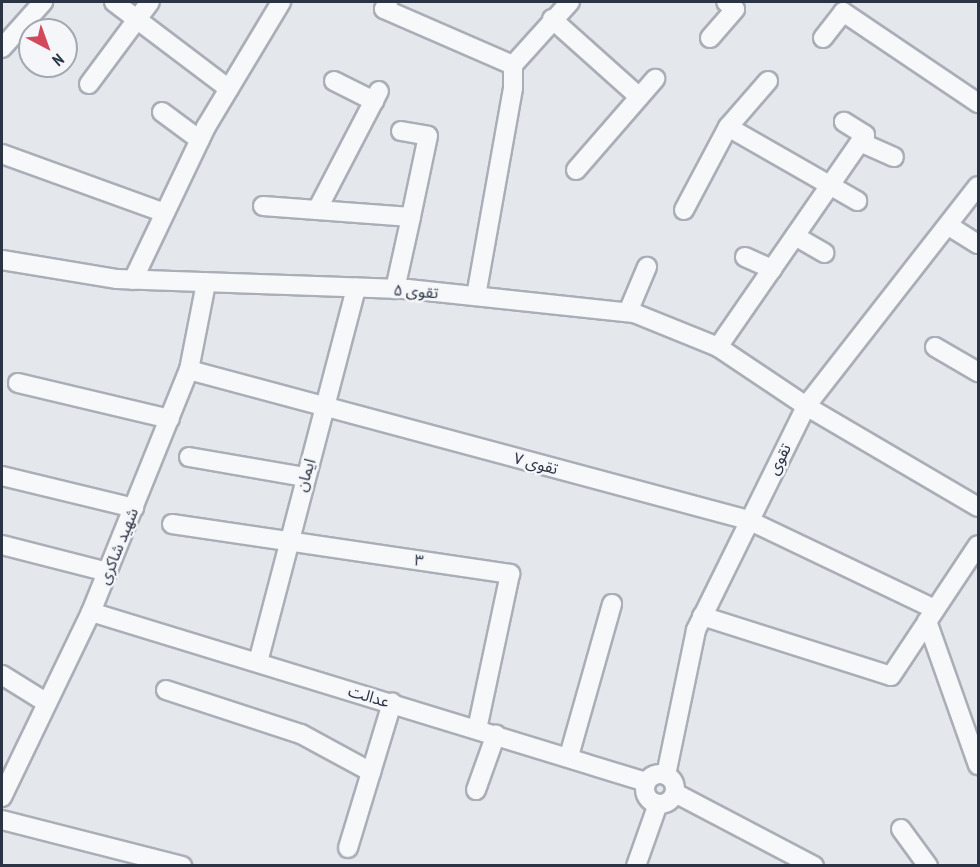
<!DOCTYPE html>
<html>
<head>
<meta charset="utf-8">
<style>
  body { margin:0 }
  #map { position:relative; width:980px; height:867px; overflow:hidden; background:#e4e7ec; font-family:"PT Sans Narrow","Noto Sans Arabic",sans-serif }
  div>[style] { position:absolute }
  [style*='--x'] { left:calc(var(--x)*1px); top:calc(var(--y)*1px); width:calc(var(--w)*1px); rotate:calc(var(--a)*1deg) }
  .roads { filter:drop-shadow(2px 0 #a9aeb7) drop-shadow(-2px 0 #a9aeb7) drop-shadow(0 2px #a9aeb7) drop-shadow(0 -2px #a9aeb7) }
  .minor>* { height:18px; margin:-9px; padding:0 9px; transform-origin:9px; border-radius:9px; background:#f7f8fa }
  .minor>.ring { margin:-9px; padding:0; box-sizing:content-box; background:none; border:18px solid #f7f8fa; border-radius:50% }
  span { translate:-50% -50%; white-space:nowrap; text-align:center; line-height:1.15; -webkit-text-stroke:5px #f4f6f9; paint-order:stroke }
  .street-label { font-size:16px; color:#2b3445 }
  .frame { position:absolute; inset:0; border:3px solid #2b3445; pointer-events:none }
  .north { position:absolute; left:18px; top:18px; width:60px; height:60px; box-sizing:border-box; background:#f4f6f9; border:2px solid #a4a8b1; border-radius:50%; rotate:139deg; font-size:16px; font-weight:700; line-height:24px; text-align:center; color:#2b3445 }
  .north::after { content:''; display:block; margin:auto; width:21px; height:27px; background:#d1495b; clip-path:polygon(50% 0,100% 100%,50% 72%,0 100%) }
</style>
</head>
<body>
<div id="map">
  <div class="roads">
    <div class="minor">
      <i style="--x:114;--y:2;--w:144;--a:37.1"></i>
      <i style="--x:388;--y:2;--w:8;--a:120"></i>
      <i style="--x:384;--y:9;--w:141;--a:23.5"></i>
      <i style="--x:552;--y:19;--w:114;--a:41.8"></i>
      <i style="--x:710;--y:38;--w:38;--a:-49"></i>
      <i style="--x:735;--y:9;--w:11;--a:-142"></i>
      <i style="--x:823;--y:38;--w:33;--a:-52"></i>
      <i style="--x:843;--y:12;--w:163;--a:34"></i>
      <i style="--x:2;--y:48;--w:62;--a:-48.3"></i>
      <i style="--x:334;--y:81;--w:45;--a:26.6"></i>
      <i style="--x:89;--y:84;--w:102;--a:-53.4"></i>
      <i style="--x:162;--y:112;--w:47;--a:36.4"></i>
      <i style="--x:728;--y:127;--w:149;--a:29.8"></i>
      <i style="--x:401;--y:131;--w:27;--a:10"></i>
      <i style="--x:428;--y:136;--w:83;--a:101.9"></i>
      <i style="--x:860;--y:142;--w:37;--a:24"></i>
      <i style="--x:2;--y:154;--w:173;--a:19.9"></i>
      <i style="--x:576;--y:170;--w:121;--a:-49"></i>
      <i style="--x:263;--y:206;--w:148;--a:4.3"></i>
      <i style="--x:411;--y:217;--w:74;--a:102.5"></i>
      <i style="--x:317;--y:210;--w:134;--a:-62.5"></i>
      <i style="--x:684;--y:210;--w:94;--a:-62.1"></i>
      <i style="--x:728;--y:127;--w:61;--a:-49"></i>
      <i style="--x:949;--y:226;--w:34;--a:32"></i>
      <i style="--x:795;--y:236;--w:34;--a:30"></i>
      <i style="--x:745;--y:257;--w:30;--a:24"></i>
      <i style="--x:2;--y:260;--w:117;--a:9.4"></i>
      <i style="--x:117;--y:279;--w:291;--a:2"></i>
      <i style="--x:408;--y:289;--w:227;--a:6.1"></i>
      <i style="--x:634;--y:313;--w:91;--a:22"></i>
      <i style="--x:718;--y:347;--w:106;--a:33.8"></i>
      <i style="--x:806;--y:406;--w:199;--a:30.4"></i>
      <i style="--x:133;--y:280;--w:170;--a:-64.5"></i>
      <i style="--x:206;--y:127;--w:146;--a:-59"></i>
      <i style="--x:476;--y:296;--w:211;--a:-79.9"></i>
      <i style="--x:513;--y:88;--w:23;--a:-90"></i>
      <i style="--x:513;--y:65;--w:85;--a:-47.9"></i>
      <i style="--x:628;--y:312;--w:49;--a:-67.1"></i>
      <i style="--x:718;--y:347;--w:258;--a:-55.3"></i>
      <i style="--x:865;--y:135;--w:25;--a:-148"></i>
      <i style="--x:935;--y:347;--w:50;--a:30.2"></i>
      <i style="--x:189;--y:370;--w:579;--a:15.02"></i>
      <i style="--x:748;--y:520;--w:207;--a:25.5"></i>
      <i style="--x:18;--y:383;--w:156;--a:13.3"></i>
      <i style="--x:189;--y:457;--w:118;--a:9.8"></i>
      <i style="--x:2;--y:476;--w:136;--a:13.6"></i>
      <i style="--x:172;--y:524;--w:342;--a:8.4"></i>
      <i style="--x:510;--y:574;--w:158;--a:102"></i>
      <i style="--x:2;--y:545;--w:109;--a:14.3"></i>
      <i style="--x:91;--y:612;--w:580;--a:17.03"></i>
      <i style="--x:702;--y:616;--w:198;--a:17.6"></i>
      <i style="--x:891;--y:676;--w:157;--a:-56.4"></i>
      <i style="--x:927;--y:621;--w:153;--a:70.5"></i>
      <i style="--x:258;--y:662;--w:387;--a:-75.3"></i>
      <i style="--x:2;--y:675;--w:53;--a:31.9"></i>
      <i style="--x:166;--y:690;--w:142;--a:18.1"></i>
      <i style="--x:301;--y:734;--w:80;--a:28.5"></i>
      <i style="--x:569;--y:756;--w:158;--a:-74.2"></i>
      <i class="ring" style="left:645px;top:774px;width:12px;height:12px"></i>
      <i style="--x:666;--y:775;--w:148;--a:-78.3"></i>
      <i style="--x:696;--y:630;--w:250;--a:-63.8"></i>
      <i style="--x:806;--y:406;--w:279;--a:-52"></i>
      <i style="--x:476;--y:790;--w:59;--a:-70.3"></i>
      <i style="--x:675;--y:793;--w:157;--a:27.7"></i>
      <i style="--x:2;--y:797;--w:205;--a:-64.3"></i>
      <i style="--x:91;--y:612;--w:261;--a:-68"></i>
      <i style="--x:189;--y:370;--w:89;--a:-78.9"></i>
      <i style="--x:2;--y:820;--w:186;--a:14.3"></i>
      <i style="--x:901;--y:829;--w:46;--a:53.9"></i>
      <i style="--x:348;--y:848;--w:152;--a:-73.1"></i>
      <i style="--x:636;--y:866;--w:66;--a:-70.5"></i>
    </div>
  </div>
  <div class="street-label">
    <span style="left:416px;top:291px;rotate:4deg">تقوی ۵</span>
    <span style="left:779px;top:459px;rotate:-63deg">تقوی</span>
    <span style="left:536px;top:463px;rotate:15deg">تقوی ۷</span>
    <span style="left:305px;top:475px;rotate:-74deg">ایمان</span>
    <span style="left:118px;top:546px;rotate:-68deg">شهید شاکری</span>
    <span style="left:419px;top:560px;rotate:8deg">۳</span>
    <span style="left:369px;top:696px;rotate:17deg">عدالت</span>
  </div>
  <div class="frame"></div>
  <div class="north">N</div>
</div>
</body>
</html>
